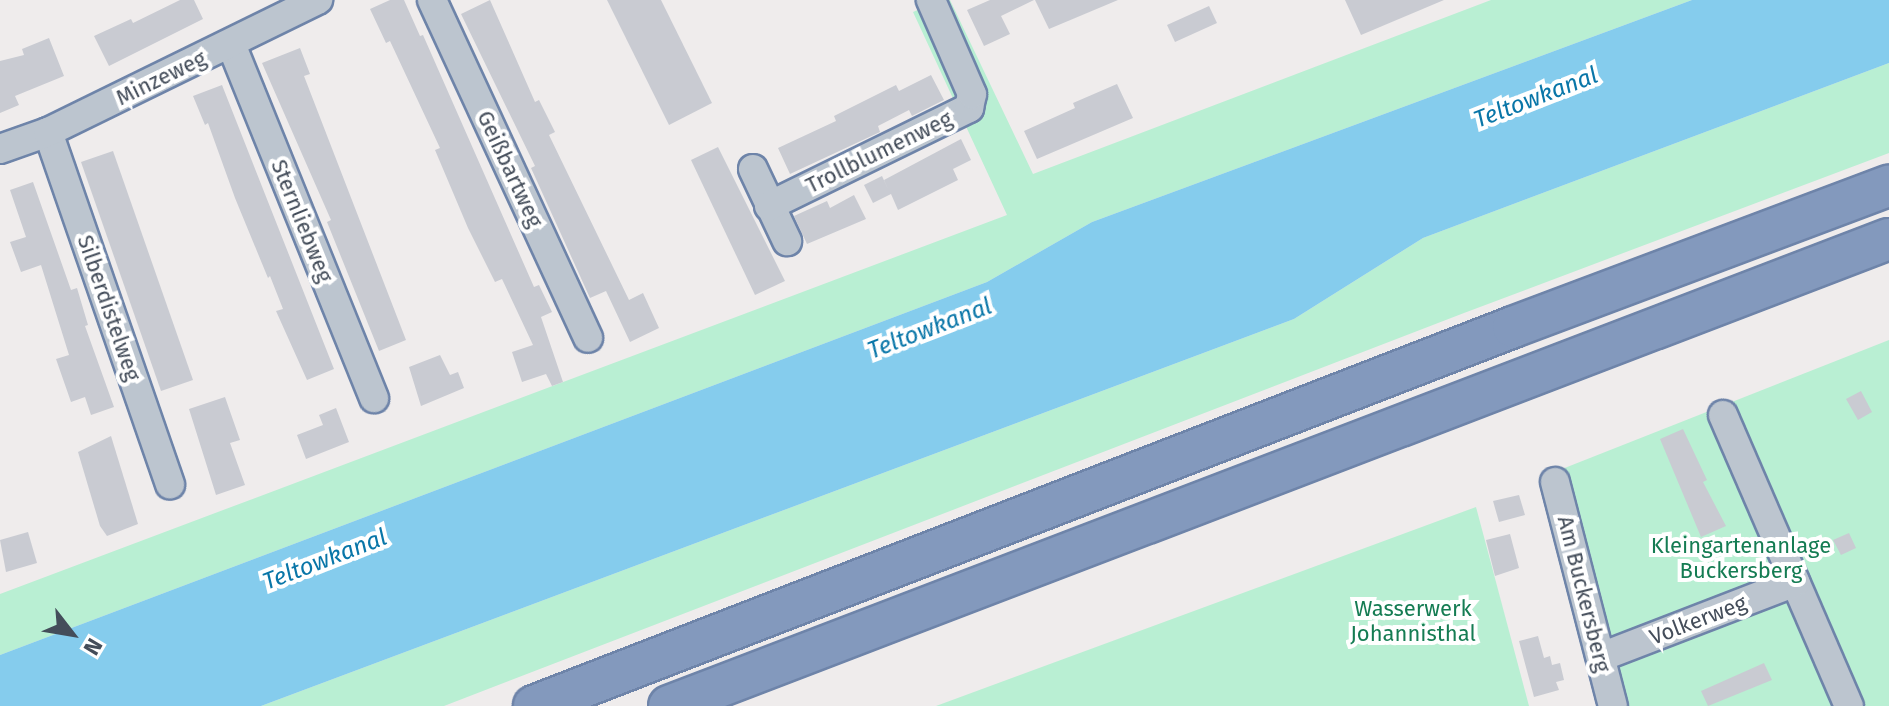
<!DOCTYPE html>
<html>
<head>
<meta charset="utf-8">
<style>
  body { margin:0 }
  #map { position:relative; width:1889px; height:706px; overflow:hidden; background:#efecec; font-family:"Fira Sans",sans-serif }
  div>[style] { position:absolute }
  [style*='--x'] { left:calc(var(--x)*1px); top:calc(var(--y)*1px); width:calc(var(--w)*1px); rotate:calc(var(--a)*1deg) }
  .green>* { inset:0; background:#b9efd3 }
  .water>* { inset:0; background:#85cced }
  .building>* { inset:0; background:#c9cbd2 }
  .roads { filter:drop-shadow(2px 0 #6e84a9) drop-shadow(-2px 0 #6e84a9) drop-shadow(0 2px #6e84a9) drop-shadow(0 -2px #6e84a9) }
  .minor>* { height:28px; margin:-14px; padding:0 14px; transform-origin:14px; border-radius:14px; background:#bcc5cf }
  .highway>* { height:40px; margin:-20px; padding:0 20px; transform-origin:20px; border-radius:20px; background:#8399bd }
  span { translate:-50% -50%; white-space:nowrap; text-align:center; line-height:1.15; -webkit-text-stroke:8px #fff; paint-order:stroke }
  .street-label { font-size:22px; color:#444d5a }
  .park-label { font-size:22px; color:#157c53 }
  .water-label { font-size:24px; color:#0976a8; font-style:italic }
  .north { position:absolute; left:32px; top:594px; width:80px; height:80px; -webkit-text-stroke:6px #fff; paint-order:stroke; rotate:121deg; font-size:22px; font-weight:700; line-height:32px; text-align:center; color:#444d5a }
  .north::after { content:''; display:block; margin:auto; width:28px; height:36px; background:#444d5a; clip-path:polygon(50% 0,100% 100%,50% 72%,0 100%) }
</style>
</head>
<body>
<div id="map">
  <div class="green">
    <i style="clip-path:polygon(941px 0,950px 0,1033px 174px,1491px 0,1692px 0,1092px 222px,987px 282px,0 655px,0 594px,1007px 215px,913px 12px)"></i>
    <i style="clip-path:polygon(1889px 63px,1889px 153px,1464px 313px,444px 706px,261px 706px,1294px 319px,1423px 238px)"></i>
    <i style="clip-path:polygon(1889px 340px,1889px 706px,1619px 706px,1557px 471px)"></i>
    <i style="clip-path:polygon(1476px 507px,1529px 706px,936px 706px)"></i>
  </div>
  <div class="water">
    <i style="clip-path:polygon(1692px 0,1889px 0,1889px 63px,1423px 238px,1294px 319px,261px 706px,0 706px,0 655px,987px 282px,1092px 222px)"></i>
  </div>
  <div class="building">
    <i style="clip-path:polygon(180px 0,194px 0,203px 19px,109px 66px,94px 36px,131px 19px,133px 23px)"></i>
    <i style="clip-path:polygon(390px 0,404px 0,420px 36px,423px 35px,534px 287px,539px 285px,552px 312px,541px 317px,563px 382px,552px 386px,546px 374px,522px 382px,512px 352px,533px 345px,502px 279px,495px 282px,468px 228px,435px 150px,440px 148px,390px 41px,386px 43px,370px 9px)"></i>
    <i style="clip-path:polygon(490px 0,535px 102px,539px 100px,555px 132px,549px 135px,629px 300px,643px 293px,659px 328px,630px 342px,606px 291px,590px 298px,531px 168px,535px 166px,461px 14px)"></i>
    <i style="clip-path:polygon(607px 0,661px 0,712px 103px,669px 125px)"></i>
    <i style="clip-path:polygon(990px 0,1034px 0,1001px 16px,1010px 34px,984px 46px,967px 10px)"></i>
    <i style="clip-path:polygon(1035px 0,1118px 0,1049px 29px)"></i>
    <i style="clip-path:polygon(1345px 0,1444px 0,1361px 35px)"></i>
    <i style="clip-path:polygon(1209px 6px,1217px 23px,1175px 42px,1167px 25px)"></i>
    <i style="clip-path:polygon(49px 38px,64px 76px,15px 96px,19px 105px,0 113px,0 61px,24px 55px,22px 49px)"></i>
    <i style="clip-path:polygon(300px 48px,310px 74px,304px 76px,406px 340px,379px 351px,327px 222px,331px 220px,262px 63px)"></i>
    <i style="clip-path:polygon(931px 75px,944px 100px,912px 116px,909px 110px,878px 126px,880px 132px,790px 174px,778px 148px,836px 121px,834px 116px,896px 85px,899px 91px)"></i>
    <i style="clip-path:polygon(1117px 84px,1133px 118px,1037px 159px,1024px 131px,1075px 108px,1073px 103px)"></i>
    <i style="clip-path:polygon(222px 85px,334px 369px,307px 380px,276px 311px,283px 309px,270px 276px,268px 278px,235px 198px,208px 123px,205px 125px,193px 96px)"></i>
    <i style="clip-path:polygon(961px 139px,971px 160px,953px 169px,958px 180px,898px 210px,891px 194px,873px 203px,864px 185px,882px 176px,888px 189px,884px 180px)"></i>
    <i style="clip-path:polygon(718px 147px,785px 281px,755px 295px,691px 160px)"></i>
    <i style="clip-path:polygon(113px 151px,193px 380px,161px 391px,81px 162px)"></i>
    <i style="clip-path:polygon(33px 182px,71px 290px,77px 288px,88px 325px,85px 326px,114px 407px,91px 415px,85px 397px,71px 402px,56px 359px,69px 355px,41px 265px,21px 272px,10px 242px,26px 237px,10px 190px)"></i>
    <i style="clip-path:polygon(854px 195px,866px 219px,807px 244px,794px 216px,827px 201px,830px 208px)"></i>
    <i style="clip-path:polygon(440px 355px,450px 375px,458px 372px,464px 388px,421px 406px,409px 367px)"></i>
    <i style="clip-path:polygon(1861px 391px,1872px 412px,1858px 420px,1846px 399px)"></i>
    <i style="clip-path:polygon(225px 397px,240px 440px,230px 443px,245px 485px,216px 495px,189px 409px)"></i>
    <i style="clip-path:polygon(336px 408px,349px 442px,306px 459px,297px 435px,323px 425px,319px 415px)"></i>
    <i style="clip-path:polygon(1683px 429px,1707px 480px,1703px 482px,1726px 526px,1701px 537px,1660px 439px)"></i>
    <i style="clip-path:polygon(111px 436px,138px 524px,107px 536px,100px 526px,78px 452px)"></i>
    <i style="clip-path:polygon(1519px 495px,1525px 515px,1499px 522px,1493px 501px)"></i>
    <i style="clip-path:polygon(28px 532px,37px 563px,6px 572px,0 540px)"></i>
    <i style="clip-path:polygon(1849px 533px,1856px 548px,1841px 555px,1833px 540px)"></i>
    <i style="clip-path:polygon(1510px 534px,1519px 568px,1495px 576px,1486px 540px)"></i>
    <i style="clip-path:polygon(1538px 636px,1544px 658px,1550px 656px,1552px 665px,1560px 663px,1564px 680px,1556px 682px,1559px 690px,1534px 697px,1519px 641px)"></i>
    <i style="clip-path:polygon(1764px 663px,1772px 680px,1708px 706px,1701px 691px)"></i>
  </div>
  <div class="roads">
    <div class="minor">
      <i style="--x:432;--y:0;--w:372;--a:65.2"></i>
      <i style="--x:231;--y:44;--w:382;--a:68"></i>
      <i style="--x:48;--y:132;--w:373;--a:70.9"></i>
      <i style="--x:0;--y:149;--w:51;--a:-19.5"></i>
      <i style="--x:48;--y:132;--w:301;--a:-26.1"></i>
      <i style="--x:753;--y:169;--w:80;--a:64.7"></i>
      <i style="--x:769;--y:206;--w:223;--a:-26.1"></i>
      <i style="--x:969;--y:108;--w:14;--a:-78"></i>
      <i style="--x:972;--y:94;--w:103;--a:-113.6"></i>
      <i style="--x:1723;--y:415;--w:317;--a:66.6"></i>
      <i style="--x:1555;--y:482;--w:231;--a:75.5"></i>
      <i style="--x:1601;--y:657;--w:208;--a:-21.1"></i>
    </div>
    <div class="highway">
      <i style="--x:534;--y:706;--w:1050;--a:-21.16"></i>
      <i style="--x:1513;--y:327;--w:402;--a:-20.6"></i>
      <i style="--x:669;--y:706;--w:1306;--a:-20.95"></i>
    </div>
  </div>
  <div class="street-label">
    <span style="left:161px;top:78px;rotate:-26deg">Minzeweg</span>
    <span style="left:879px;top:152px;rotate:-26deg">Trollblumenweg</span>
    <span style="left:510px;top:169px;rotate:65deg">Geißbartweg</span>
    <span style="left:302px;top:221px;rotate:68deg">Sternliebweg</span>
    <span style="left:109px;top:308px;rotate:71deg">Silberdistelweg</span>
    <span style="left:1584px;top:594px;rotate:76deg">Am Buckersberg</span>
    <span style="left:1698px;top:620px;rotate:-21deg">Volkerweg</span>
  </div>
  <div class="park-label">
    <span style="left:1741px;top:558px">Kleingartenanlage<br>Buckersberg</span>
    <span style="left:1413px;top:621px">Wasserwerk<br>Johannisthal</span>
  </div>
  <div class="water-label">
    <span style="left:1536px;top:98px;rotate:-21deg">Teltowkanal</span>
    <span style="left:930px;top:329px;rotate:-21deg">Teltowkanal</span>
    <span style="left:325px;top:560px;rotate:-21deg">Teltowkanal</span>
  </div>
  <div class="north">N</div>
</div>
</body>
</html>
